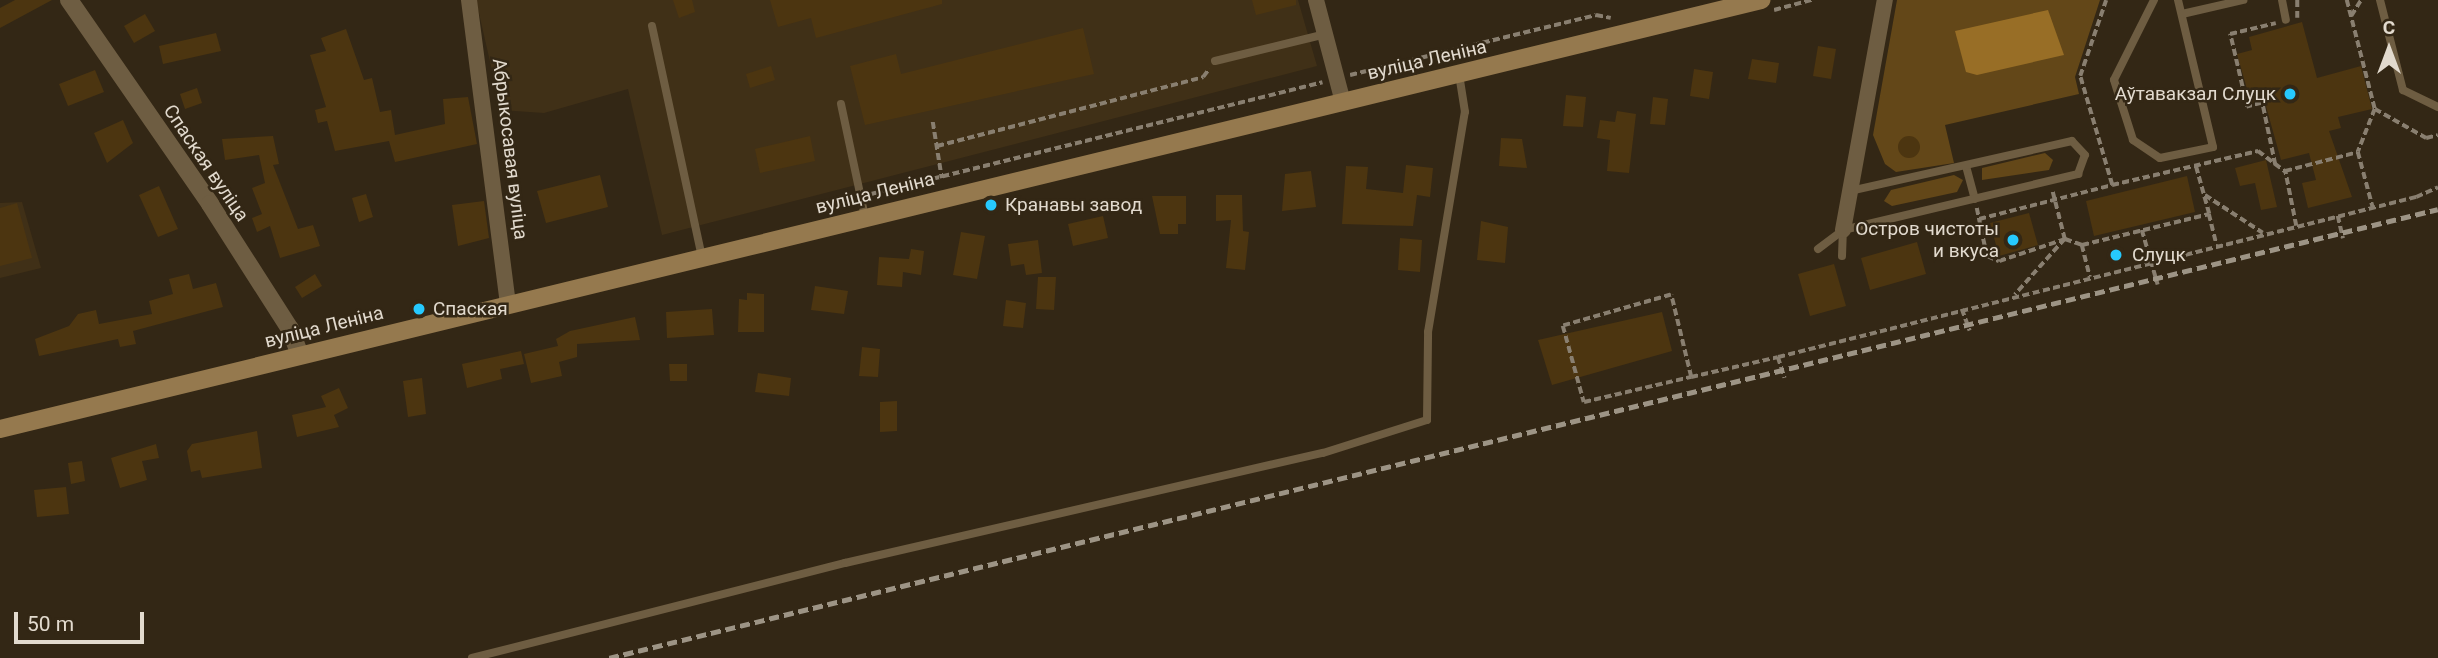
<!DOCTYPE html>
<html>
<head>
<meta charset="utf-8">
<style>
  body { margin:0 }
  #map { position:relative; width:2438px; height:658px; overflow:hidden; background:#332715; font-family:Roboto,sans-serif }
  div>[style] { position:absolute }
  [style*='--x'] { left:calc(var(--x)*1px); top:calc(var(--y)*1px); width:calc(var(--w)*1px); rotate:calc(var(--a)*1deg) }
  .built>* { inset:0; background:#403017 }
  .green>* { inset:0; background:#634718 }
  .water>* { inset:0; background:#986e26 }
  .building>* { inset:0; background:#4c3510 }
  .round { border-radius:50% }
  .path>* { height:3.5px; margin-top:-1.75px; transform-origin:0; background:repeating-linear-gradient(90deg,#897f70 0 7px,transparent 0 10.5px) }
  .service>* { height:8px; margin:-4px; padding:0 4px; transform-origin:4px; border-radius:4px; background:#6e5d42 }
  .minor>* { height:16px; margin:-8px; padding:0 8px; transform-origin:8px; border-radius:8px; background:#6e5d42 }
  .tertiary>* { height:18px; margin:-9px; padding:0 9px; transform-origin:9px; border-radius:9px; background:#6e5d42 }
  .secondary>* { height:18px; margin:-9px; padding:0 9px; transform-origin:9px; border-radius:9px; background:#95794e }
  .rail>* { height:5px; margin-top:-2.5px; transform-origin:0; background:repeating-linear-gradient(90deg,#9d9485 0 10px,transparent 0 15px) }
  .dots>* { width:19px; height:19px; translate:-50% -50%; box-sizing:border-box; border:4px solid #332715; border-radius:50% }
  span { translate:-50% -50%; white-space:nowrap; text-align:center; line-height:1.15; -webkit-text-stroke:5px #332715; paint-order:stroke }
  .street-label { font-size:19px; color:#e2dace }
  .poi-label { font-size:19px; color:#e2dace }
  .right { translate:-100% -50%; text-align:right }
  .left { translate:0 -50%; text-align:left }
  .north { position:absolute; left:2354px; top:14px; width:70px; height:70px; -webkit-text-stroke:5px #332715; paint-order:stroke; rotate:0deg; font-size:19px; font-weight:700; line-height:28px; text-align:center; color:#e2dace }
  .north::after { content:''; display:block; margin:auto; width:24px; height:32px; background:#e2dace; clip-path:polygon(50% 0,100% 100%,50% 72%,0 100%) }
  .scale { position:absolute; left:14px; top:612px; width:130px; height:32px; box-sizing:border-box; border:4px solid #e2dace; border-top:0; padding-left:9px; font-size:21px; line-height:24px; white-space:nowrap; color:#e2dace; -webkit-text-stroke:5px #332715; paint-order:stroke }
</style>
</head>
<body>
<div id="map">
  <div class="built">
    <i style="clip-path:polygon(476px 0,1298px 0,1317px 66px,662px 235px,628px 89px,544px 113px,501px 110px)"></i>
    <i style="clip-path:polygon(22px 202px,41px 268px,0 278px,0 203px)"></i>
  </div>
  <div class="green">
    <i style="clip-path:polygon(1897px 0,2100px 0,2075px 77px,2079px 94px,1945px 125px,1954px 163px,1896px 172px,1885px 164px,1873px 135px)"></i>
    <i style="clip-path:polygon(2045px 153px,2053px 160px,2049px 170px,1982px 180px,1982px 168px)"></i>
    <i style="clip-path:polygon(1954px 175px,1963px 180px,1957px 192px,1892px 206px,1884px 201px,1891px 190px)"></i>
  </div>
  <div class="water">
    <i style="clip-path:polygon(2048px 10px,2064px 55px,1977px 75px,1966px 72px,1955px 31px)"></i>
  </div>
  <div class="building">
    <i style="clip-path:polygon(15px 0,52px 0,0 28px,0 8px)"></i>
    <i style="clip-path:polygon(673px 0,692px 0,695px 12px,679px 18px)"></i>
    <i style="clip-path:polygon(770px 0,942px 0,942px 4px,816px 38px,811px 18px,778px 27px)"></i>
    <i style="clip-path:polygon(1252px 0,1296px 0,1296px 5px,1256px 15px)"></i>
    <i style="clip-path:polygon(145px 14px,155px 31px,134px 43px,124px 26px)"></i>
    <i style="clip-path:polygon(2302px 22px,2317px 78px,2361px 66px,2372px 109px,2338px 117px,2341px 128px,2329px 131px,2352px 197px,2308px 208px,2302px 183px,2316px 180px,2309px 153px,2281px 160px,2264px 99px,2251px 103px,2237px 54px,2252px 50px,2249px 37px)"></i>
    <i style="clip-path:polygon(1083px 28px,1094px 74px,865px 125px,850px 66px,896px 54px,901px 74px)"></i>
    <i style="clip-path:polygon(346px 29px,364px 80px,372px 78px,380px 112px,391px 110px,395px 135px,445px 124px,443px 99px,468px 97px,477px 144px,395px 162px,389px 141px,335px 151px,327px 121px,318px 123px,315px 110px,326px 107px,310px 55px,326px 51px,321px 38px)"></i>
    <i style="clip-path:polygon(216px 33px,221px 51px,163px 64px,159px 46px)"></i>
    <i style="clip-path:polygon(1818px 46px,1836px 49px,1831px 79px,1813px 76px)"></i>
    <i style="clip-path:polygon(1752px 59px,1779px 63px,1776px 83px,1748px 79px)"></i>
    <i style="clip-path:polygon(771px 66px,775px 80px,750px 88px,746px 74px)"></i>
    <i style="clip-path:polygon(1694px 69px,1713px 72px,1709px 99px,1690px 96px)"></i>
    <i style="clip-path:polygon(95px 70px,104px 92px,68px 106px,59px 84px)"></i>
    <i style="clip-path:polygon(197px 88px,202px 103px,185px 109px,180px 94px)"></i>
    <i style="clip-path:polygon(1566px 95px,1586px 97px,1583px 127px,1563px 126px)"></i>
    <i style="clip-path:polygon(1653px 97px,1668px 99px,1665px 125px,1650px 124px)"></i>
    <i style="clip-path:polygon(1617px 111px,1636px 114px,1629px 173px,1607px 171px,1610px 140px,1597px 138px,1600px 120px,1615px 122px)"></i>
    <i style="clip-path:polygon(123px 120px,133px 143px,107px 163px,94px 133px)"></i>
    <i class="round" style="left:1898px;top:136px;width:22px;height:22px"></i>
    <i style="clip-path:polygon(273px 136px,279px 164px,273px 165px,298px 229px,313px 225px,320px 246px,280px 258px,270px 226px,257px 232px,252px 218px,262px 214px,252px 188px,265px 183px,259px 155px,225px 160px,222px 139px)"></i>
    <i style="clip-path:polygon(810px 136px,815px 161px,760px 173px,755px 149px)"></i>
    <i style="clip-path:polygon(1501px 138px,1522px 139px,1527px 168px,1499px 166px)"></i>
    <i style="clip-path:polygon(2266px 160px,2277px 207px,2261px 210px,2255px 183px,2240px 186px,2235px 168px)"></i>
    <i style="clip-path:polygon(1406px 165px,1433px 168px,1430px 197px,1417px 195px,1413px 226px,1342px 224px,1346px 166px,1368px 167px,1366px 189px,1403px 193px)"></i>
    <i style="clip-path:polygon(1311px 171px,1316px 207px,1282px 211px,1285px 174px)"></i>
    <i style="clip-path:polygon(600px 175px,608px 207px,546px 223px,537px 191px)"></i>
    <i style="clip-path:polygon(2187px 176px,2195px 212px,2094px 236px,2086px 201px)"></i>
    <i style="clip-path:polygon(159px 186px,178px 229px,158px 237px,139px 195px)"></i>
    <i style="clip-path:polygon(366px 194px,373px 217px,359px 222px,352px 198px)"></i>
    <i style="clip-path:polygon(1216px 195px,1242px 195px,1243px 231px,1249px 232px,1245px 270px,1226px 268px,1231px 220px,1216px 221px)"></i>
    <i style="clip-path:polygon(1152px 196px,1186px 196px,1186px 224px,1178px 224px,1178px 234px,1160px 234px)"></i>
    <i style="clip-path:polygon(484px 201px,489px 238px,458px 246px,452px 205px)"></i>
    <i style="clip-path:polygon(17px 203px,32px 258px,0 266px,0 208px)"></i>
    <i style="clip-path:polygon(2029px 213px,2038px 245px,1999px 256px,1990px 223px)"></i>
    <i style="clip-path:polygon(1103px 216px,1108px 238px,1073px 246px,1068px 224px)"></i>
    <i style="clip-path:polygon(1481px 221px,1508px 227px,1505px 263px,1477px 260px)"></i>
    <i style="clip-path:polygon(961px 232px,985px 236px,977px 279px,953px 275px)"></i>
    <i style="clip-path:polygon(1400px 238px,1422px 240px,1420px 272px,1398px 270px)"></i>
    <i style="clip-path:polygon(1038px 240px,1042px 273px,1026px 275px,1024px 264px,1011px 266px,1008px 244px)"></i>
    <i style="clip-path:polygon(1917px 242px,1926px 274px,1870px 290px,1861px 258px)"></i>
    <i style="clip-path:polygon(911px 249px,924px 251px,921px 275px,903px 272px,902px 287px,877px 285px,879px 257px,909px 259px)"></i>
    <i style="clip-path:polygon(1834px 264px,1846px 306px,1810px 316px,1798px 274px)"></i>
    <i style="clip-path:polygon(189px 274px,193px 289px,216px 283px,223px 307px,133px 331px,136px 344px,120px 347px,118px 339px,39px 356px,35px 339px,69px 326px,78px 314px,96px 310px,99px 324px,152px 314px,149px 301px,173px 294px,169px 279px)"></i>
    <i style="clip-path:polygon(315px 274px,322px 286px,302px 298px,295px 287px)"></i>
    <i style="clip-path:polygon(1038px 277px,1056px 277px,1054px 310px,1036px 309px)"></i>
    <i style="clip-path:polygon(815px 286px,848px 291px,844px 314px,811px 310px)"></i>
    <i style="clip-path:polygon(747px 293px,764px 294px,764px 332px,738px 332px,739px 299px,747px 300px)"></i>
    <i style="clip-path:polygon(1006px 300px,1026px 303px,1023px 328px,1003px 326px)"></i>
    <i style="clip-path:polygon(712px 309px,714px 335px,667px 338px,666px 312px)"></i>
    <i style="clip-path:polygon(1662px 312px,1672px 351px,1552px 385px,1538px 340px)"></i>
    <i style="clip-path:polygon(635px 317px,640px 340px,577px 344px,577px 357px,559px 362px,562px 376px,531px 383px,524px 354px,558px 346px,556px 339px,570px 331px)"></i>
    <i style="clip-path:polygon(862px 347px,880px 349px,878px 377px,859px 376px)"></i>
    <i style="clip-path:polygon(521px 351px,524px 364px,500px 369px,502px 379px,467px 388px,462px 364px)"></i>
    <i style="clip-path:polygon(669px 364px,687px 364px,687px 381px,670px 381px)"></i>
    <i style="clip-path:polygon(758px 373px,791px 378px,789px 396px,755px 392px)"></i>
    <i style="clip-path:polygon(422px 378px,426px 414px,408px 417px,403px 381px)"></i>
    <i style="clip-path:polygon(339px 388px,348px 408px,334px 415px,339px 427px,297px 437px,292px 415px,326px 407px,321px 396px)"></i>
    <i style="clip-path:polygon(897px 401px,897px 431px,880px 432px,880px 402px)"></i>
    <i style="clip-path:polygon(257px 431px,262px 468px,202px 478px,200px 470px,191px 472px,187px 451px,192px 444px)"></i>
    <i style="clip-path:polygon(156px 444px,159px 458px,142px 461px,147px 480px,120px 488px,111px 458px)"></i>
    <i style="clip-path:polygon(82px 461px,85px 481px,71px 484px,68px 463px)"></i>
    <i style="clip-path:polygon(66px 487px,69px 514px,37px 517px,34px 490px)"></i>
  </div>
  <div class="path">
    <i style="--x:2347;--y:0;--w:113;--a:75.6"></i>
    <i style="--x:2375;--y:109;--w:46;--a:111.6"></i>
    <i style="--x:2358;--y:152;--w:58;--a:75"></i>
    <i style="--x:1774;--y:10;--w:39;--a:-15"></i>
    <i style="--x:2351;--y:16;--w:19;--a:-58"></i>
    <i style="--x:2297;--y:18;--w:18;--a:-90"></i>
    <i style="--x:1350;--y:75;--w:253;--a:-13.7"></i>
    <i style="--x:1596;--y:15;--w:15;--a:11"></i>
    <i style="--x:2375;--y:109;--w:59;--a:29.6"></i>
    <i style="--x:2426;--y:138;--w:12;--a:-14"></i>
    <i style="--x:933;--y:122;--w:57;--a:80.9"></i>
    <i style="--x:937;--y:146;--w:275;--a:-14.5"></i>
    <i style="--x:1203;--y:77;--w:10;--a:-53"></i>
    <i style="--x:2275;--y:165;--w:63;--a:-101.8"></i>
    <i style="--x:2262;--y:103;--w:16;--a:165"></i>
    <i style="--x:2247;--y:107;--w:75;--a:-103.1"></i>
    <i style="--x:2230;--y:34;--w:47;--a:-13.4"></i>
    <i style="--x:2112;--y:185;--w:150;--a:-13.1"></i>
    <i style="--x:2258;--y:151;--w:34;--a:37"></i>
    <i style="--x:2053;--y:192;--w:49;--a:75.7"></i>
    <i style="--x:2065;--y:239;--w:18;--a:19"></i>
    <i style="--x:2082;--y:245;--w:33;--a:76"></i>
    <i style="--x:871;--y:194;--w:465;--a:-13.9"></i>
    <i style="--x:2205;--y:195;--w:69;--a:33.2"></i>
    <i style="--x:831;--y:207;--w:21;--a:-23"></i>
    <i style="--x:1977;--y:208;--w:49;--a:78.2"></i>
    <i style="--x:1987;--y:256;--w:13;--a:23"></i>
    <i style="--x:1999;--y:261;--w:70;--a:-18.4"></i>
    <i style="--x:2065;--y:239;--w:75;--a:131.8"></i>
    <i style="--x:2209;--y:214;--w:32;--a:76"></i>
    <i style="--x:2338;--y:216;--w:23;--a:77"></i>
    <i style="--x:1979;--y:219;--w:137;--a:-14.3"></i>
    <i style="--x:2112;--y:185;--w:114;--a:-106.4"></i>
    <i style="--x:2080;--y:76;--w:80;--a:-71.1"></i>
    <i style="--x:2296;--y:226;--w:56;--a:-101.3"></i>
    <i style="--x:2285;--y:171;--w:75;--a:-14.6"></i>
    <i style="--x:2142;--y:230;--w:57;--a:73.8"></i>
    <i style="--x:2082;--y:245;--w:131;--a:-13.7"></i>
    <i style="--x:2209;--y:214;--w:52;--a:-105.6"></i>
    <i style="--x:1962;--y:309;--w:23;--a:70"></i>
    <i style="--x:1778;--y:357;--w:22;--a:72"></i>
    <i style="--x:1691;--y:377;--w:84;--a:-103.7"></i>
    <i style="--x:1671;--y:295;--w:112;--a:164"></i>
    <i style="--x:1563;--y:326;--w:79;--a:74.6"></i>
    <i style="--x:1584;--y:402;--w:110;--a:-13.2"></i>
    <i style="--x:1691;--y:377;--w:89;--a:-12.9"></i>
    <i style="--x:1778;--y:357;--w:658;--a:-14.08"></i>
    <i style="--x:2416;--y:197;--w:24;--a:-24"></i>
  </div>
  <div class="service">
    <i style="--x:2154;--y:0;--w:89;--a:116.6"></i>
    <i style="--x:2114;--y:80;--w:63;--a:72.4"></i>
    <i style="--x:2133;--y:140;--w:32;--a:34"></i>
    <i style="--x:2160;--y:158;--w:54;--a:-11.7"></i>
    <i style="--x:2213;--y:147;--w:151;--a:-103.4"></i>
    <i style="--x:2282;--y:0;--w:20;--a:79"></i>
    <i style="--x:2380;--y:0;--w:93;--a:75.7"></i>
    <i style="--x:2403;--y:90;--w:39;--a:26"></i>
    <i style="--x:2182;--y:14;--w:63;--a:-12.9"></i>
    <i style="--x:652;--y:26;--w:237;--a:77.8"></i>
    <i style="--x:1215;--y:61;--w:114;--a:-13.7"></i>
    <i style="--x:841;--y:104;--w:116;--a:78"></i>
    <i style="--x:1966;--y:166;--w:34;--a:75"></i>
    <i style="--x:1818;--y:249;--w:31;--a:-37"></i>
    <i style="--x:1843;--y:230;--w:242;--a:-13.4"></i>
    <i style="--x:2078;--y:174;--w:20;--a:-70"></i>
    <i style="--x:2085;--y:155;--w:19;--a:-133"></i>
    <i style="--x:2072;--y:141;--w:227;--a:167.3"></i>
    <i style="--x:1842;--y:256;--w:26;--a:-88"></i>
    <i style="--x:472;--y:658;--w:385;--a:-14.3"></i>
    <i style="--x:845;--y:563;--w:490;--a:-13"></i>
    <i style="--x:1323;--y:453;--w:109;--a:-17.6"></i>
    <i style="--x:1427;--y:420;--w:88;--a:-89.3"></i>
    <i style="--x:1428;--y:332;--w:223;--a:-80.5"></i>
    <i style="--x:1465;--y:112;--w:37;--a:-99"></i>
  </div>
  <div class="minor">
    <i style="--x:469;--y:0;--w:305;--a:82.7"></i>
    <i style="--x:1316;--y:0;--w:106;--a:75.2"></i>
    <i style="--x:1843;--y:230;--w:234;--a:-79.7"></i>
  </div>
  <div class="tertiary">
    <i style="--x:69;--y:0;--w:248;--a:55.3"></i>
    <i style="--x:210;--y:204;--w:148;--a:57.4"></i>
    <i style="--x:290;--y:329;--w:28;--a:69"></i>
  </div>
  <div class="secondary">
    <i style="--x:0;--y:429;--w:1813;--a:-13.69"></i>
  </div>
  <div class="rail">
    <i style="--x:609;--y:658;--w:1883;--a:-13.79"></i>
  </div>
  <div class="dots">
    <i style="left:2290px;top:94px;background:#26c9fe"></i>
    <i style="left:991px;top:205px;background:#26c9fe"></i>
    <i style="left:2013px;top:240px;background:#26c9fe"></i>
    <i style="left:2116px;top:255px;background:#26c9fe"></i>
    <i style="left:419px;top:309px;background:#26c9fe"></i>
  </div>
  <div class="street-label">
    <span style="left:1427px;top:60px;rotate:-13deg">вуліца Леніна</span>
    <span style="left:510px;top:149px;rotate:83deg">Абрыкосавая вуліца</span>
    <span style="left:206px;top:163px;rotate:56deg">Спаская вуліца</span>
    <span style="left:875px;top:193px;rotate:-14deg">вуліца Леніна</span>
    <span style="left:324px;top:327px;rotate:-14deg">вуліца Леніна</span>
  </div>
  <div class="poi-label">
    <span class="right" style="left:2276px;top:94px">Аўтавакзал Слуцк</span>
    <span class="left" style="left:1005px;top:205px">Кранавы завод</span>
    <span class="right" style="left:1999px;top:240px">Остров чистоты<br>и вкуса</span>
    <span class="left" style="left:2132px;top:255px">Слуцк</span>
    <span class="left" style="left:433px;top:309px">Спаская</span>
  </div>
  <div class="north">С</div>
  <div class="scale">50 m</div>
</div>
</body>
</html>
